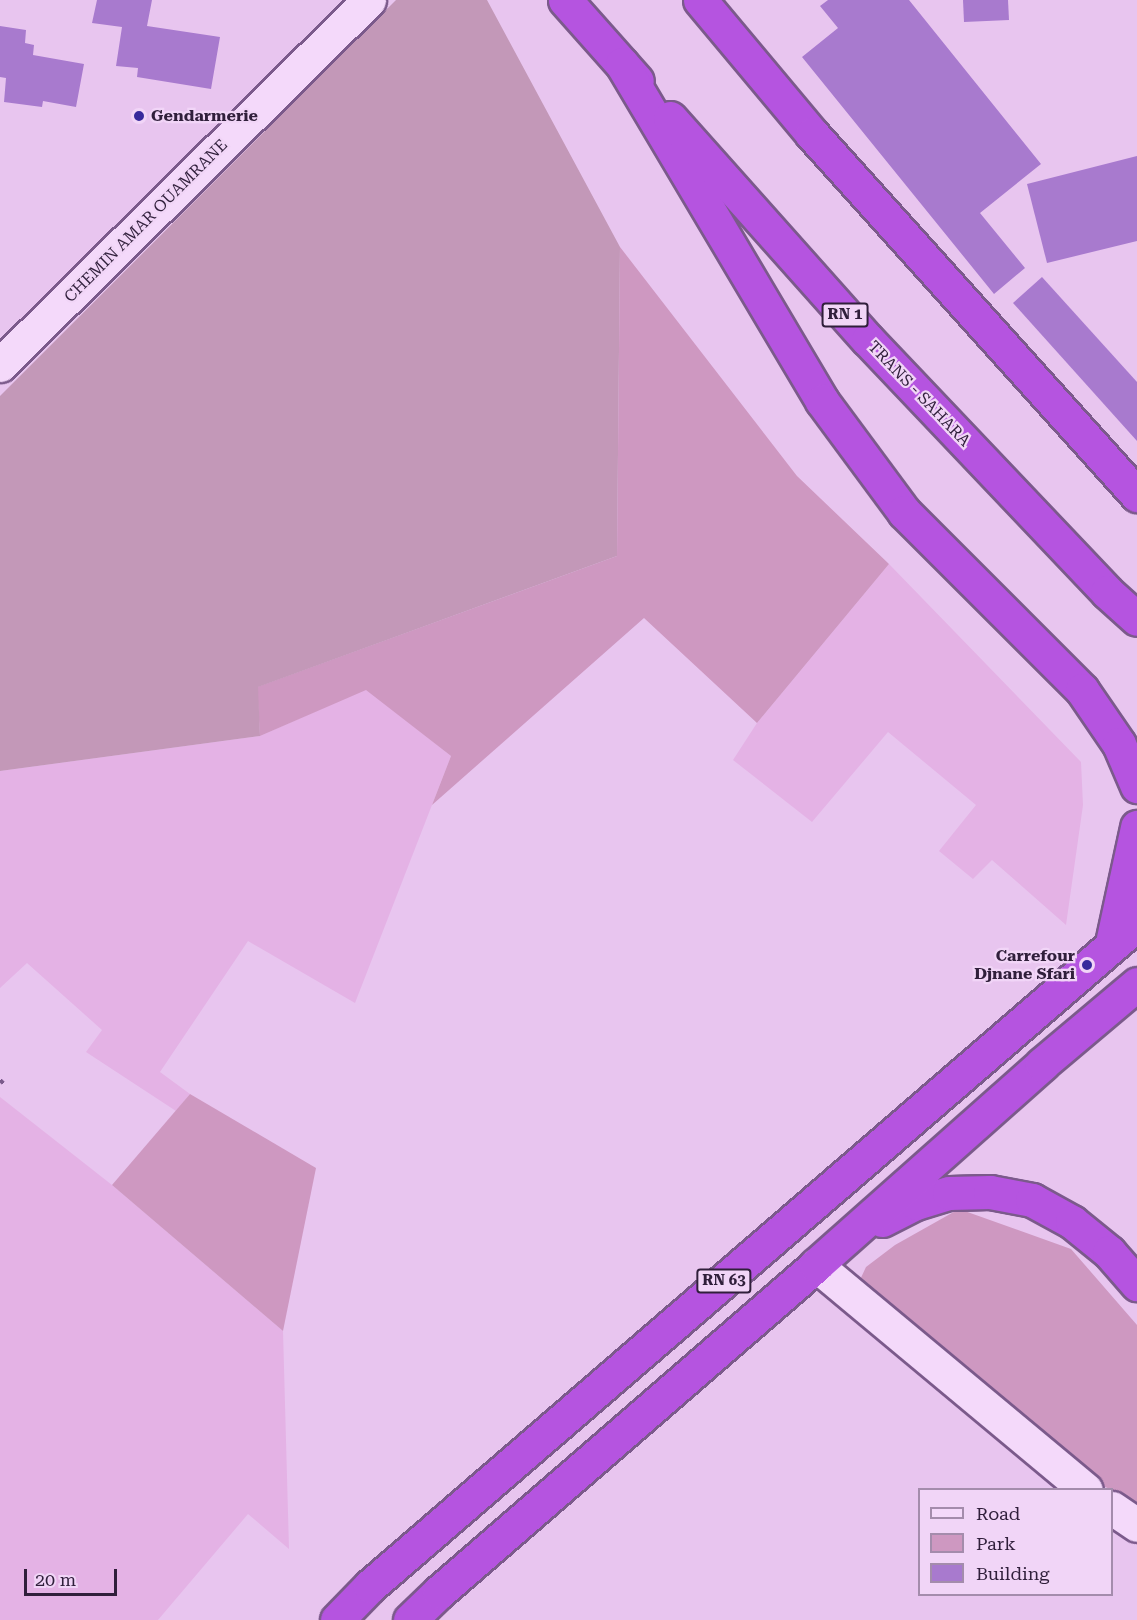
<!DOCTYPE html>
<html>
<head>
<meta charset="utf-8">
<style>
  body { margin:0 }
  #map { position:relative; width:1137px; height:1620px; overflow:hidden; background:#e8c5ef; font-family:"Roboto Serif",serif }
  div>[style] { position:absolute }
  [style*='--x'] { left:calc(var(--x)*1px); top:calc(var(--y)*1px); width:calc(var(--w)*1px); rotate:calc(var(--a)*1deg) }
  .farmland>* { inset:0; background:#e4b2e5 }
  .green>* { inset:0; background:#ce98c1 }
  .cemetery>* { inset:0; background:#c398b8 }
  .building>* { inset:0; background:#a87ace }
  .path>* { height:4px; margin-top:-2px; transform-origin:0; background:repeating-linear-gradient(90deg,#7b5a8b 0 4.5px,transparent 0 7.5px) }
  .roads { filter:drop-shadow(2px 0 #7b5a8b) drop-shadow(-2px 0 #7b5a8b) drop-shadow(0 2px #7b5a8b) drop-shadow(0 -2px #7b5a8b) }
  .street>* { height:33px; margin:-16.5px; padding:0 16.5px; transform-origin:16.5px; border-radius:16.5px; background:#f4d9fa }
  .secondary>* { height:33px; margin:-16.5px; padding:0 16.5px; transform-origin:16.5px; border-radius:16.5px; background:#f4d9fa }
  .highway>* { height:33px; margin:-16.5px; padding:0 16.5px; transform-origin:16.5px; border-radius:16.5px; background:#b554e0 }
  .dots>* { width:16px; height:16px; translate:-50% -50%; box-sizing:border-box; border:3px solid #f1d5f7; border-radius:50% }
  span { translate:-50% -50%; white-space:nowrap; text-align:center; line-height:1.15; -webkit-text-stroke:4.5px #f1d5f7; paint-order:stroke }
  .shield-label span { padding:2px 4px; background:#f1d5f7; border:2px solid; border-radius:4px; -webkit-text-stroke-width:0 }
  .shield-label { font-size:15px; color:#301f3b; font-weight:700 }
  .poi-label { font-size:16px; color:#301f3b; font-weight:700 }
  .left { translate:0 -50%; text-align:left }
  .right { translate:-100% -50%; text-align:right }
  .street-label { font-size:16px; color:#301f3b }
  .legend { position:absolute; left:918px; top:1488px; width:195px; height:108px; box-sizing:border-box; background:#f1d5f7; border:2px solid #a48cac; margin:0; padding:8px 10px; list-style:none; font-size:18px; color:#301f3b }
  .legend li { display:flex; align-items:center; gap:12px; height:30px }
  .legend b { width:30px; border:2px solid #a48cac }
  .scale { position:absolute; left:24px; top:1569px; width:93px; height:27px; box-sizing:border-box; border:3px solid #301f3b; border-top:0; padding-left:8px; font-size:18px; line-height:21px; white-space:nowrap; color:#301f3b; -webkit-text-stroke:4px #f1d5f7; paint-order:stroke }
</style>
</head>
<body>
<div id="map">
  <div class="farmland">
    <i style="clip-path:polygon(889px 564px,1081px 762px,1083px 805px,1066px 925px,992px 860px,973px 879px,939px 851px,976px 805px,888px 732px,812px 822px,733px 760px,757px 723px)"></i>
    <i style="clip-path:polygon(366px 689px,451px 756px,355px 1003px,248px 941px,160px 1072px,190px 1094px,176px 1111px,86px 1052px,102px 1030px,27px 963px,0 988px,0 771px,260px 736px)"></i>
    <i style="clip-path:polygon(0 1097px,112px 1185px,283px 1331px,289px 1549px,248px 1514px,158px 1620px,0 1620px)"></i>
  </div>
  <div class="green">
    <i style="clip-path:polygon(620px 247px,797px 476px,889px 564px,757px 723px,644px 618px,432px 805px,451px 756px,366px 690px,260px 736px,257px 687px,617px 556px)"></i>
    <i style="clip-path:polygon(190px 1094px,316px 1168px,283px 1331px,112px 1185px)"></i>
    <i style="clip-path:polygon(959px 1209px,1071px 1249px,1137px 1325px,1137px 1508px,1112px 1493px,1112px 1490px,1094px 1482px,859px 1282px,866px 1267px,895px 1245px)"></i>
  </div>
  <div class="cemetery">
    <i style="clip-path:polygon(396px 0,487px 0,620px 247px,617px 556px,258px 687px,260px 736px,0 771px,0 396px)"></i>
  </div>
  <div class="building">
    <i style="clip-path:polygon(97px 0,152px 0,147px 26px,220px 37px,211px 89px,137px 77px,138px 68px,116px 66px,122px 27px,92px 23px)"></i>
    <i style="clip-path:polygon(828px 0,909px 0,1041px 164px,980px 213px,1025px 268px,994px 294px,802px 57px,838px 28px,820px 6px)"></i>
    <i style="clip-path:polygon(963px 0,1008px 0,1009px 20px,964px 22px)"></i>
    <i style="clip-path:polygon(0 26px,26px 30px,25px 43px,34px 45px,33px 55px,84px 64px,76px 107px,43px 101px,42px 107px,4px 102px,6px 78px,0 77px)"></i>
    <i style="clip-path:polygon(1137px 156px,1137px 241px,1047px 263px,1027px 184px)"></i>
    <i style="clip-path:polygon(1042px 277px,1137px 382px,1137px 441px,1013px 303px)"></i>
  </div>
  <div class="path">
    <i style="--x:0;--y:1080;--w:7;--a:45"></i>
  </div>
  <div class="roads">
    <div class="street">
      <i style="--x:816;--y:1265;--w:351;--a:39.8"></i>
      <i style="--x:1112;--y:1508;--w:30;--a:34"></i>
    </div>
    <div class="secondary">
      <i style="--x:0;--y:365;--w:519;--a:-44.69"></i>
    </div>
    <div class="highway">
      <i style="--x:565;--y:0;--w:108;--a:48.4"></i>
      <i style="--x:700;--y:0;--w:175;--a:50.1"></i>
      <i style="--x:812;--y:134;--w:486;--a:48"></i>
      <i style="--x:622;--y:64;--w:392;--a:59.3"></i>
      <i style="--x:822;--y:401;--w:138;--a:53.5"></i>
      <i style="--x:904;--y:512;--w:252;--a:45"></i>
      <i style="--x:1082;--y:690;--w:65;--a:55.6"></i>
      <i style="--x:1119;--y:744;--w:46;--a:66.8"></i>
      <i style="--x:670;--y:118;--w:297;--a:48.3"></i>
      <i style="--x:868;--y:340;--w:347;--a:46.5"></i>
      <i style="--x:1107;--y:592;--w:40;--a:42"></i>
      <i style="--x:1112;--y:943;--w:119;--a:-77.8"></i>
      <i style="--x:882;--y:1220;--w:38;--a:-27"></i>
      <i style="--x:916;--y:1203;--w:34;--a:-17"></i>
      <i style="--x:949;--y:1193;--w:41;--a:-1.4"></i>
      <i style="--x:990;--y:1192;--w:43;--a:10.8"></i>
      <i style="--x:1032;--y:1200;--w:46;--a:28.8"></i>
      <i style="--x:1072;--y:1222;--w:48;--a:39"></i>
      <i style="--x:1109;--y:1252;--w:43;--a:48.8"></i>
      <i style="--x:337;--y:1620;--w:47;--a:-45.9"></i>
      <i style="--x:370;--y:1586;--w:1013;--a:-40.8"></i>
      <i style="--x:410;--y:1620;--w:40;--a:-44"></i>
      <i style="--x:439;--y:1592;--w:499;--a:-40.9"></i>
      <i style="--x:816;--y:1265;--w:302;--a:-41.6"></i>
      <i style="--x:1042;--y:1064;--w:124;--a:-40.1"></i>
    </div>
  </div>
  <div class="dots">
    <i style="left:139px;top:116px;background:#37299c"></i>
    <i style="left:1087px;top:965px;background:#37299c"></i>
  </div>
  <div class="shield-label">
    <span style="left:845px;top:315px">RN 1</span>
    <span style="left:724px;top:1281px">RN 63</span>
  </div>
  <div class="poi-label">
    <span class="left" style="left:151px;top:116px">Gendarmerie</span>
    <span class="right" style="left:1075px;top:965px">Carrefour<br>Djnane Sfari</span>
  </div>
  <div class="street-label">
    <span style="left:146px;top:221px;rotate:-45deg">CHEMIN AMAR OUAMRANE</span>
    <span style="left:919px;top:394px;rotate:46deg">TRANS - SAHARA</span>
  </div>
  <ul class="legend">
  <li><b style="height:8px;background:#f4d9fa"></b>Road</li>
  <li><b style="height:16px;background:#ce98c1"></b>Park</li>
  <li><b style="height:16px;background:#a87ace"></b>Building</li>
  </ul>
  <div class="scale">20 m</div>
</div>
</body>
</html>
